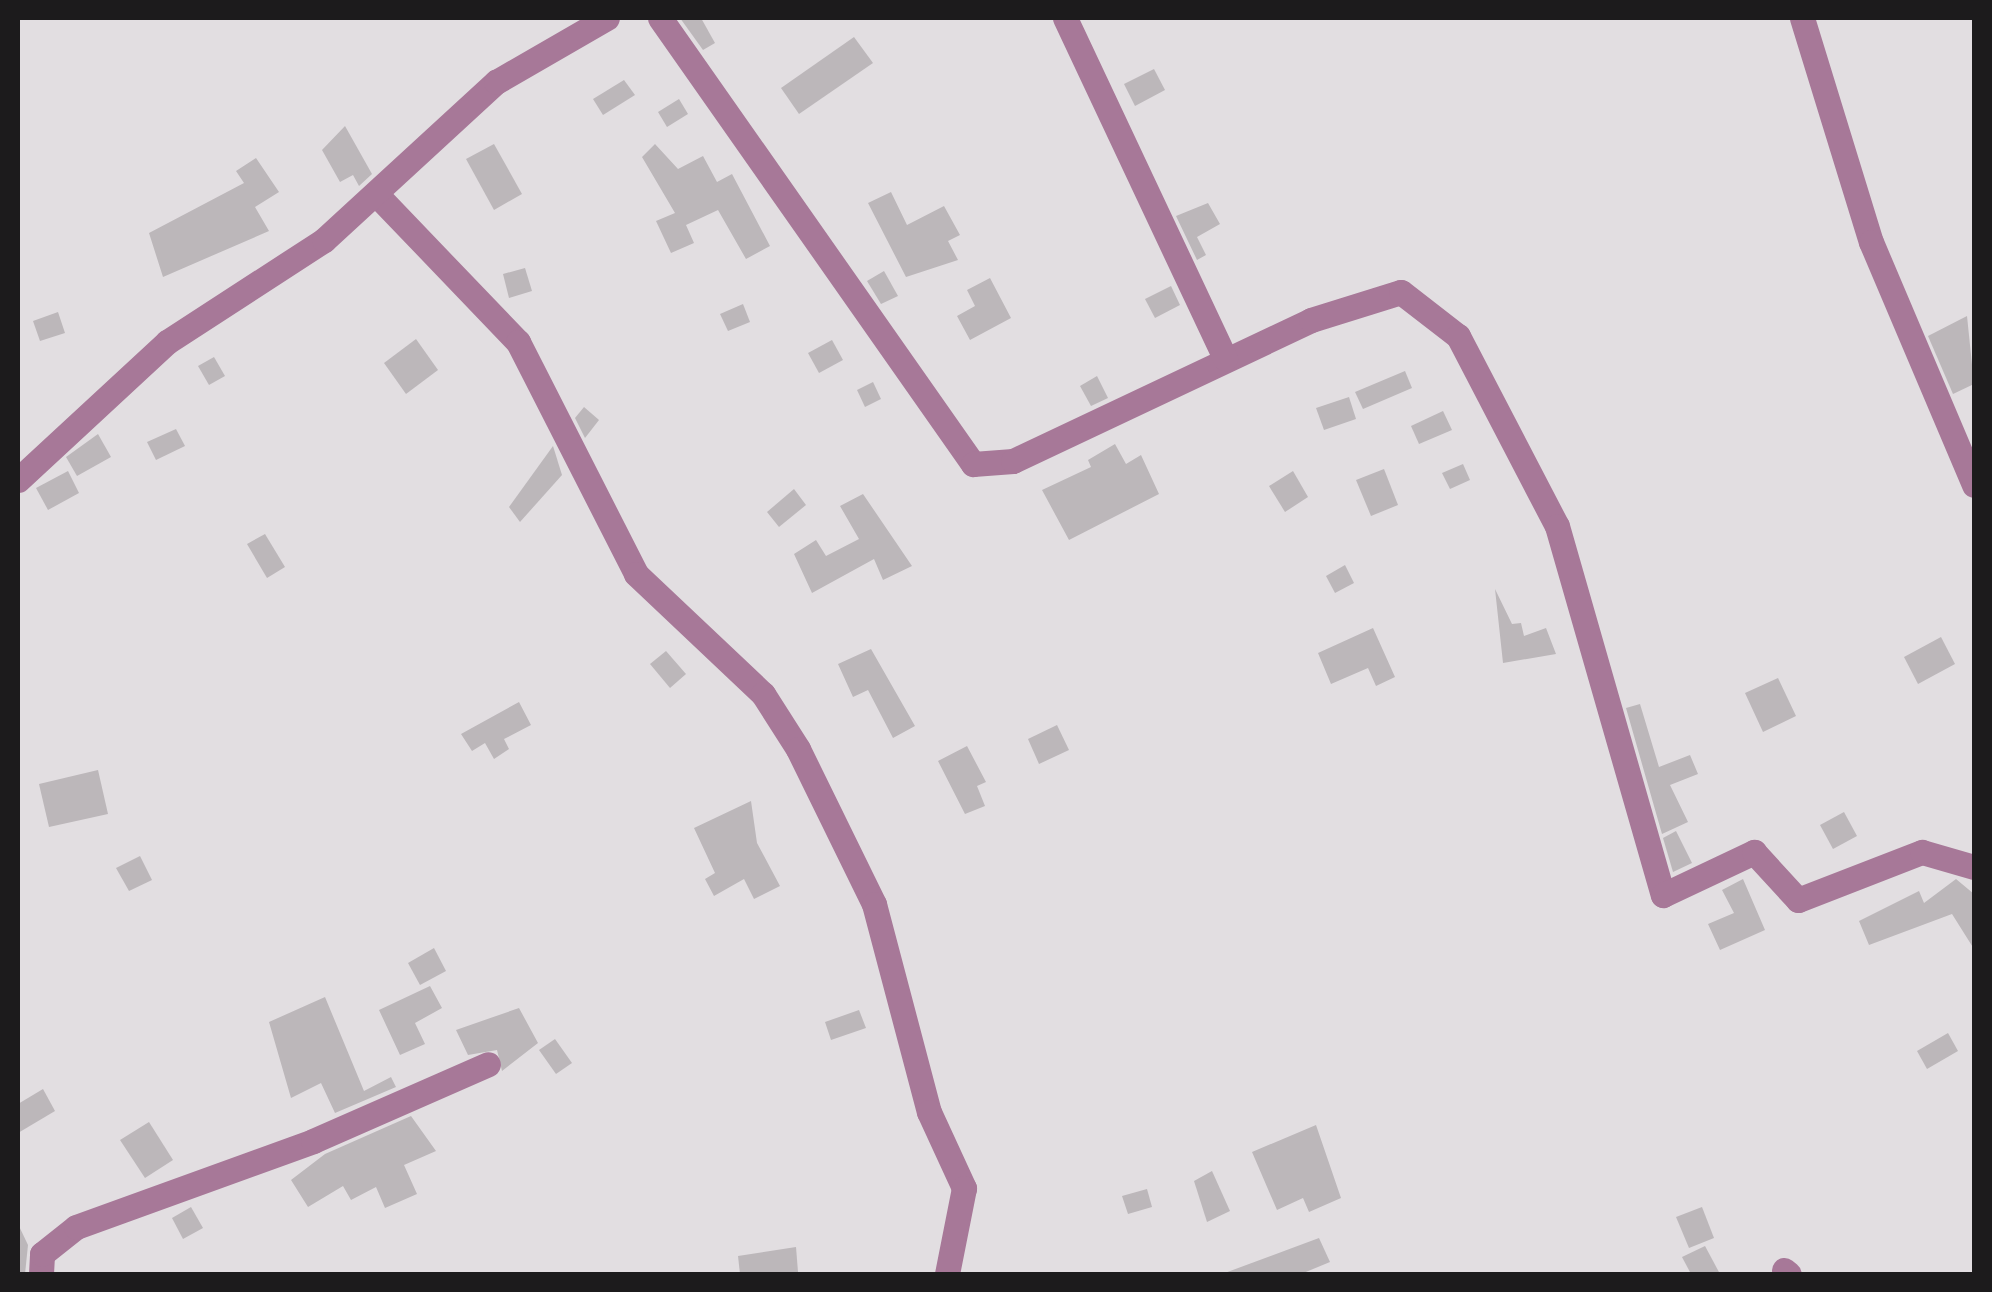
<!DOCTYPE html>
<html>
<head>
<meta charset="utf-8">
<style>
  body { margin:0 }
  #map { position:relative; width:1992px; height:1292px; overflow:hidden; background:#e2dee1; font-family:Montserrat,sans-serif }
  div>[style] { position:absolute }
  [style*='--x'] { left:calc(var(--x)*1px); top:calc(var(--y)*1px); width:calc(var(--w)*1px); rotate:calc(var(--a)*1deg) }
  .building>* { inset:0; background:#bcb7ba }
  .minor>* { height:25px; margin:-12.5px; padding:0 12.5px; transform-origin:12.5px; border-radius:12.5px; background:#a77898 }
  span { translate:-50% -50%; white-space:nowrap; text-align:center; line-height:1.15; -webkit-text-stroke:9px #fff; paint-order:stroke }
  .frame { position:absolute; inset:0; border:20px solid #1c1b1c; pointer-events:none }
</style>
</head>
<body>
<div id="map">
  <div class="building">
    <i style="clip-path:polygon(680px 18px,701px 18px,715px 43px,703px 50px)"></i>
    <i style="clip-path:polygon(854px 37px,873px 63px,799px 114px,781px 88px)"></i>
    <i style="clip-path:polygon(1154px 69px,1165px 90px,1135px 106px,1124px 84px)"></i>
    <i style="clip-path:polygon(624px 80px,635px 95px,603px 115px,593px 99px)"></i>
    <i style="clip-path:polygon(679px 99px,688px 114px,667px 127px,658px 112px)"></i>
    <i style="clip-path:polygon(345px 126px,372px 174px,359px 186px,353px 175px,340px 182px,322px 150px)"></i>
    <i style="clip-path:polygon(494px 144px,522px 194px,494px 210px,466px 159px)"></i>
    <i style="clip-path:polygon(655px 144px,678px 169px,703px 156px,717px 182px,732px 174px,770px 246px,746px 259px,718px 210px,686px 225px,694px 243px,671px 253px,656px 221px,675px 213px,642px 157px)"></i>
    <i style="clip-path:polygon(256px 158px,279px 192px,255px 207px,269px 231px,163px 277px,149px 233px,244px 183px,236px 171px)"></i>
    <i style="clip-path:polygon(891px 192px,907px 225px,944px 206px,960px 235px,948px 241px,958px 260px,906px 277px,868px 203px)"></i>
    <i style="clip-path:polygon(1208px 203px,1220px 224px,1197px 237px,1206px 255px,1197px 260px,1176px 216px)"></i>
    <i style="clip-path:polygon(525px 268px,532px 291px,509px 298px,503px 274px)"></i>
    <i style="clip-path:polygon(884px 271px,898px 296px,881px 304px,867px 281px)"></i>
    <i style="clip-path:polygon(990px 278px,1011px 318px,970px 340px,957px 316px,975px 306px,967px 290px)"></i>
    <i style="clip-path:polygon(1171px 286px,1180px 305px,1155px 318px,1145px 299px)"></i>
    <i style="clip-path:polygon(743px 304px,750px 322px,728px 331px,720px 314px)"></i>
    <i style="clip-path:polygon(58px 312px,65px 333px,40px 341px,33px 321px)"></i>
    <i style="clip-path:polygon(1967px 316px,1974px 384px,1953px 394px,1928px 336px)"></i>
    <i style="clip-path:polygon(416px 339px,438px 370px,406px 394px,384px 363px)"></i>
    <i style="clip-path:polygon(832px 340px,843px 360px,819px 373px,808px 353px)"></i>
    <i style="clip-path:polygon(214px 357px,225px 376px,209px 385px,198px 366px)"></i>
    <i style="clip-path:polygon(1405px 371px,1412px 388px,1363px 409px,1355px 392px)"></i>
    <i style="clip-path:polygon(1097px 376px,1108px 398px,1091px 406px,1080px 386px)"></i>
    <i style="clip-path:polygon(873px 382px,881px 399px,865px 407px,857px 390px)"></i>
    <i style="clip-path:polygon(1349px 397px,1356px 419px,1324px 430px,1316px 408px)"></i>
    <i style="clip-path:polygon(584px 407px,599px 420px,585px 438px,575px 418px)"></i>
    <i style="clip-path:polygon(1443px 411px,1452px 430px,1419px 444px,1411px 426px)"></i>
    <i style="clip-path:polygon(176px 429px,185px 446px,156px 460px,147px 442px)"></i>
    <i style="clip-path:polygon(98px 434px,111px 457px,77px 476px,66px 457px)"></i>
    <i style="clip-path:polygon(1115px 444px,1126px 464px,1141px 455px,1159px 494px,1069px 540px,1042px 490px,1091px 467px,1088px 460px)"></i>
    <i style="clip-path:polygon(553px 446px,562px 475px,520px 522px,509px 507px)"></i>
    <i style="clip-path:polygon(1463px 464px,1470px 480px,1450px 489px,1442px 473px)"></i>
    <i style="clip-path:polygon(1384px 469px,1398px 505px,1371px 516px,1356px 480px)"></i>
    <i style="clip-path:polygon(68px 471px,79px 493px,48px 510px,36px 488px)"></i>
    <i style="clip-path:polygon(1293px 471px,1308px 497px,1285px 512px,1269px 486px)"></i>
    <i style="clip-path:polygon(794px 489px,806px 505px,779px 527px,767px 512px)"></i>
    <i style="clip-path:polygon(863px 494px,912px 566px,883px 580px,874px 559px,812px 593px,794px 554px,816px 540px,826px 556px,859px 539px,840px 506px)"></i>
    <i style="clip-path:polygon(265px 534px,285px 567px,267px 578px,247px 544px)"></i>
    <i style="clip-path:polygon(1345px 565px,1354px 583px,1335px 593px,1326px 576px)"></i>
    <i style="clip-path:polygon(1495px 589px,1512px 624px,1521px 623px,1524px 636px,1546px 628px,1556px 654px,1503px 663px)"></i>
    <i style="clip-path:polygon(1373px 628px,1395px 677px,1376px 686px,1368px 668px,1331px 684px,1318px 653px)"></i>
    <i style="clip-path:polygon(1941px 637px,1955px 664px,1918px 684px,1904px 657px)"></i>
    <i style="clip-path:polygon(871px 649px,915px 726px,893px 738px,868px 690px,853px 697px,838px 664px)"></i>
    <i style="clip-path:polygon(666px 651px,686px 674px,670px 688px,650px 664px)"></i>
    <i style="clip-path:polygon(1778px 678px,1796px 716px,1763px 732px,1745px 693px)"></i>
    <i style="clip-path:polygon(519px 702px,531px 725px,504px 739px,509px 749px,494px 759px,485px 743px,472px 751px,461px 734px)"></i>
    <i style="clip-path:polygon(1640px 704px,1659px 767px,1690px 755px,1698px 774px,1670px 785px,1688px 822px,1662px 834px,1626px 708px)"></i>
    <i style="clip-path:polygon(1057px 725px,1069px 750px,1039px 764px,1028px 739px)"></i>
    <i style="clip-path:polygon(967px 746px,986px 782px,977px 786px,985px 806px,965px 814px,938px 761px)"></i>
    <i style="clip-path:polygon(98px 770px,108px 814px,49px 827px,39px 784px)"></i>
    <i style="clip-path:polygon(751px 801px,757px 843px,780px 886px,754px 899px,744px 879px,714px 896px,705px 879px,715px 873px,694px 828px)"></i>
    <i style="clip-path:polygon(1844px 812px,1857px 836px,1833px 849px,1820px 825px)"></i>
    <i style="clip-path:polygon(1676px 831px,1692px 863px,1673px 872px,1663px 838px)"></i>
    <i style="clip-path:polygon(140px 856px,152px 880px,129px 891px,116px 868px)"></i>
    <i style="clip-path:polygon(1743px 879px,1765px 930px,1720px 950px,1708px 924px,1734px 913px,1722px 890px)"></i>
    <i style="clip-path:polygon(1956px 879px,1974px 894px,1974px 949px,1952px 914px,1869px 945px,1859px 921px,1919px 891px,1924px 903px)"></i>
    <i style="clip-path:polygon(434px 948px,446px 971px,420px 985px,408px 963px)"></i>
    <i style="clip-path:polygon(430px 986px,442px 1008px,415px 1023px,425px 1044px,400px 1055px,379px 1010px)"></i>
    <i style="clip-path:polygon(325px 997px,364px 1091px,391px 1077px,396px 1087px,335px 1113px,321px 1083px,291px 1098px,269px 1022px)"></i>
    <i style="clip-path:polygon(519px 1008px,538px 1043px,502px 1071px,497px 1050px,468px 1055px,456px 1030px)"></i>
    <i style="clip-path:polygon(859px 1010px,866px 1028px,831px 1040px,825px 1022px)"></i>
    <i style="clip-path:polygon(1948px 1033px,1958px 1051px,1927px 1069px,1917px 1051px)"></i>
    <i style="clip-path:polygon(555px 1039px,572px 1063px,556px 1074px,539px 1050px)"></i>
    <i style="clip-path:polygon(43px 1089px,55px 1111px,18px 1133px,18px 1104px)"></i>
    <i style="clip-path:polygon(411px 1116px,436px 1151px,404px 1165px,417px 1194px,385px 1208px,376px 1187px,351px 1200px,343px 1186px,308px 1207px,291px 1180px,325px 1154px)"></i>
    <i style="clip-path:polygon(149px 1122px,173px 1160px,145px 1178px,120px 1140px)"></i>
    <i style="clip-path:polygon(1316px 1125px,1341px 1198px,1309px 1212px,1303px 1198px,1277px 1210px,1252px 1152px)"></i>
    <i style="clip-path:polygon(1212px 1171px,1230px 1211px,1207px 1222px,1194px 1181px)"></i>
    <i style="clip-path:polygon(1147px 1189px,1152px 1207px,1128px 1214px,1122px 1196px)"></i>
    <i style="clip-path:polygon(191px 1207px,203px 1228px,183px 1239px,172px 1218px)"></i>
    <i style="clip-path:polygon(1702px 1207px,1714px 1238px,1689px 1248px,1676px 1217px)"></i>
    <i style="clip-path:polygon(18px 1224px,28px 1245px,25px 1274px,18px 1274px)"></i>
    <i style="clip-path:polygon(1319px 1238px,1330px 1262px,1301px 1274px,1222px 1274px)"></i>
    <i style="clip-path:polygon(1705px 1246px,1720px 1274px,1691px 1274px,1682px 1257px)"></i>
    <i style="clip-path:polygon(796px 1247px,798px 1272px,740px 1274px,738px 1256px)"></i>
  </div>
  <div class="minor">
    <i style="--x:660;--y:18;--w:545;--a:54.94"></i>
    <i style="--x:973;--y:464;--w:40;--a:-4.3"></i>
    <i style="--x:1013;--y:461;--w:330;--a:-25.3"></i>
    <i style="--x:1311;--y:320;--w:94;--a:-17.3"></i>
    <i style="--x:1401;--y:292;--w:72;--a:37.7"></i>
    <i style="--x:1458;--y:336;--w:214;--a:62.5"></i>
    <i style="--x:1557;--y:526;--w:384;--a:74"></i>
    <i style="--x:1663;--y:895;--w:101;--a:-25.3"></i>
    <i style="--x:1754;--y:852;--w:65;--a:47.5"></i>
    <i style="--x:1798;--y:900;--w:133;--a:-21.2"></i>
    <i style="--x:1922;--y:852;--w:54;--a:16.1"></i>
    <i style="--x:1065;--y:18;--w:376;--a:64.8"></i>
    <i style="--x:1802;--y:18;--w:234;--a:72.9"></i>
    <i style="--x:1871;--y:242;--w:264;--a:67"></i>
    <i style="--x:377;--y:195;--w:204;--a:46.2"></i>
    <i style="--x:518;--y:342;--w:260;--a:63"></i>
    <i style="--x:636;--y:574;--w:175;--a:43.4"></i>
    <i style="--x:763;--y:694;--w:65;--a:57.5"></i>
    <i style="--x:798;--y:749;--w:173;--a:63.9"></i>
    <i style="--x:874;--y:904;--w:215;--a:75.2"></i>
    <i style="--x:929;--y:1112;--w:84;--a:65.3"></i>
    <i style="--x:964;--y:1188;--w:88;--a:101.2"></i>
    <i style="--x:18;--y:480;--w:203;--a:-42.8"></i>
    <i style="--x:167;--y:342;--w:187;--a:-33"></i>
    <i style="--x:324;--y:240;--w:234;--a:-42.6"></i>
    <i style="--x:496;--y:82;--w:128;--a:-30"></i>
    <i style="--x:1784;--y:1270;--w:6;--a:39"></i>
    <i style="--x:41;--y:1274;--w:20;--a:-87"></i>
    <i style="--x:42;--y:1254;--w:43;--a:-38.5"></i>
    <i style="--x:76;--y:1227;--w:252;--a:-19.9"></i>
    <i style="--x:313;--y:1141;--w:191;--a:-23.7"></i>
  </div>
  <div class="frame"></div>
</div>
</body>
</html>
